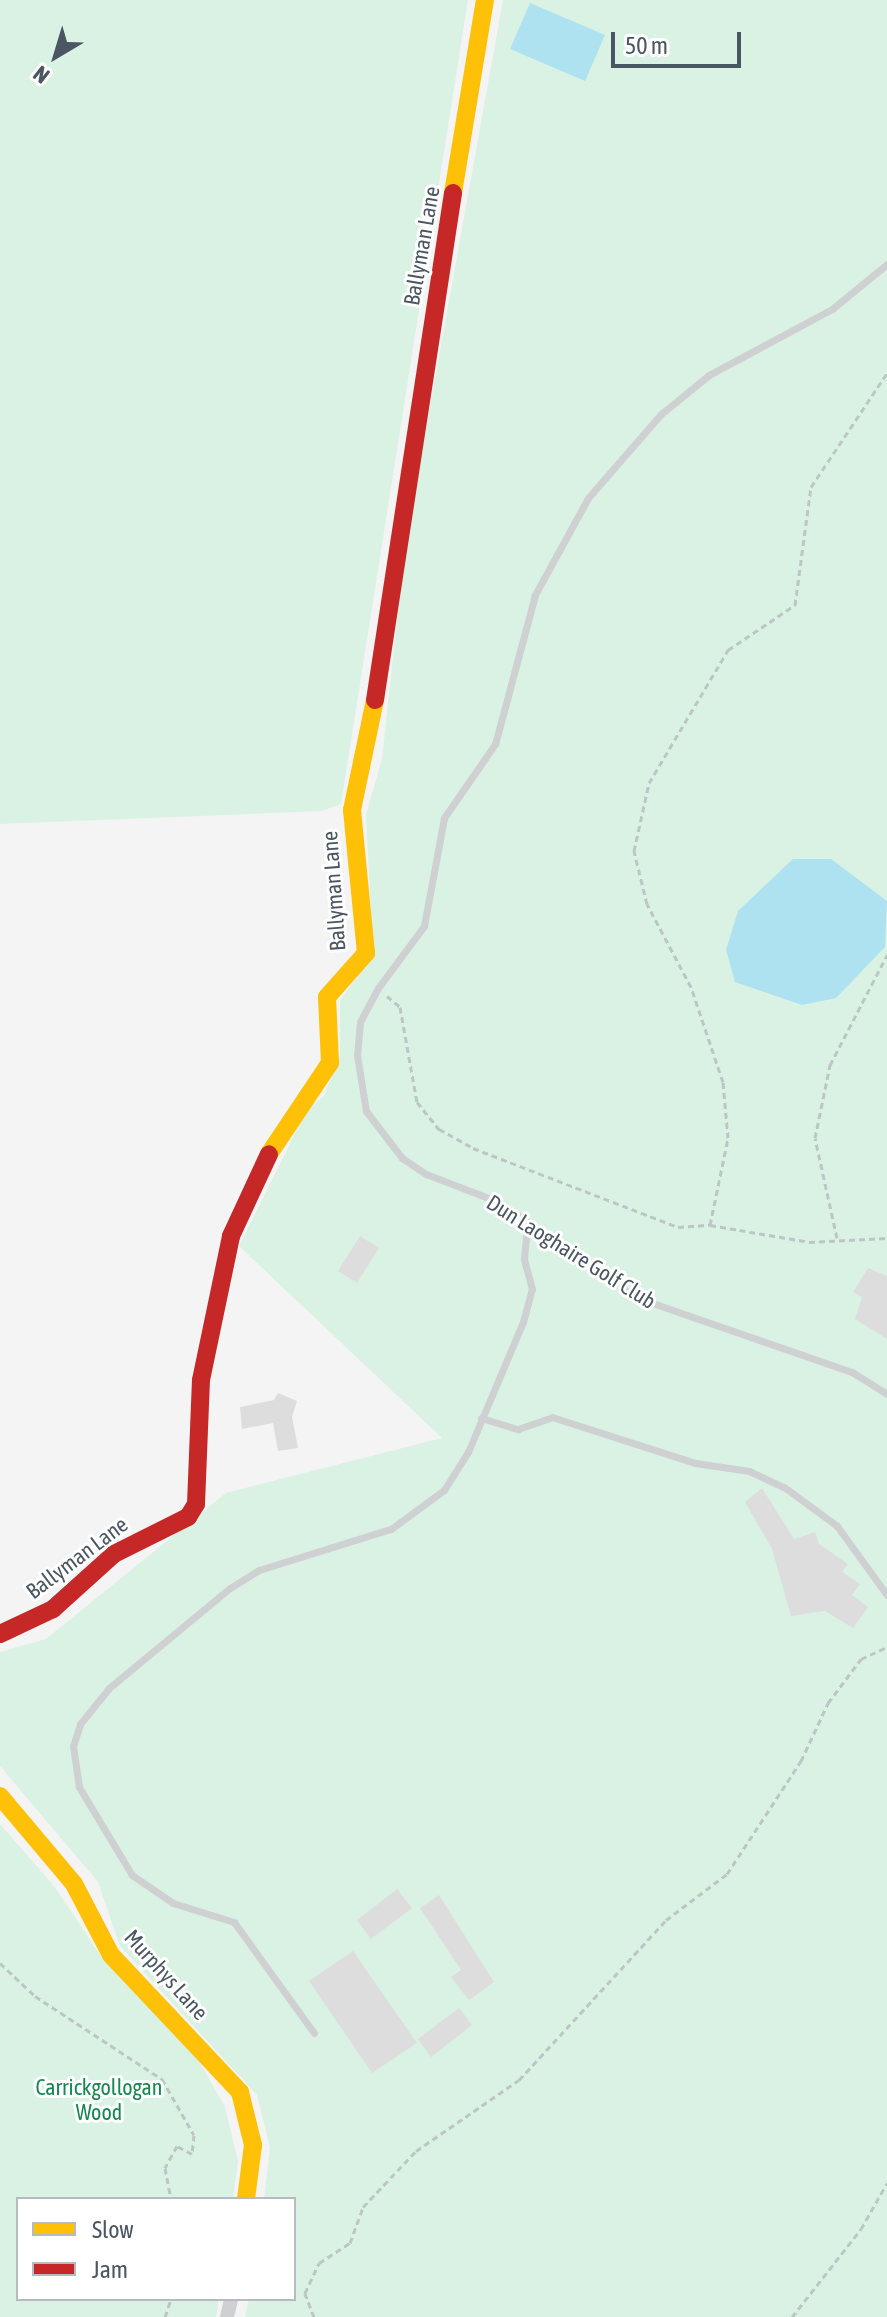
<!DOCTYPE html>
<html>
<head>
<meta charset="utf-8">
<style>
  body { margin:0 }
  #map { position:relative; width:887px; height:2317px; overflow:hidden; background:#f4f4f4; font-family:"Asap Condensed",sans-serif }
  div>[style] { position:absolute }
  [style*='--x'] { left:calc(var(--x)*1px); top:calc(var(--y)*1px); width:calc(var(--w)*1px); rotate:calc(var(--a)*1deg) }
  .green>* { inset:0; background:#d9f2e3 }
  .water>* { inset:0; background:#aee2f0 }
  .building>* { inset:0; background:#ddddde }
  .path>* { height:3px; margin-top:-1.5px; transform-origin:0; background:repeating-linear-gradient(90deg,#bcc7c4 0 6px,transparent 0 10px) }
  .lane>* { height:7px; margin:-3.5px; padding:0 3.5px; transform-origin:3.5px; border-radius:3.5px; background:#ced0d2 }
  .street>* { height:14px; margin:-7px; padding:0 7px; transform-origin:7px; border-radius:7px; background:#ced0d2 }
  .slow>* { height:18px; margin:-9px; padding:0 9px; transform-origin:9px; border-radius:9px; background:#ffc107 }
  .jam>* { height:18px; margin:-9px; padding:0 9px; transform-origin:9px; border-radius:9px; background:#c62828 }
  span { translate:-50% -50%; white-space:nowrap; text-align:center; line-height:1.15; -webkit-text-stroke:6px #fff; paint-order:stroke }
  .street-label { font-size:22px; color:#4a5661 }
  .park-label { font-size:22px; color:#17864f }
  .legend { position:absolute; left:16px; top:2197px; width:280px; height:104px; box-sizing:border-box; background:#fff; border:2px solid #b7bbc0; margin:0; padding:10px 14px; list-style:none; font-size:24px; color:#4a5661 }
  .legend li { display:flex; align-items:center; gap:16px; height:40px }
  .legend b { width:40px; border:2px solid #b7bbc0 }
  .north { position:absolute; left:16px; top:16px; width:80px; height:80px; -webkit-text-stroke:6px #fff; paint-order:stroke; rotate:218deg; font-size:22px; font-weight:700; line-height:32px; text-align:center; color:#4a5661 }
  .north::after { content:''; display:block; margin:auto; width:28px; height:36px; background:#4a5661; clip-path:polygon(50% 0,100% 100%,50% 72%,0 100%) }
  .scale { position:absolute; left:611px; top:32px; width:130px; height:36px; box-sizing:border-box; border:4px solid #4a5661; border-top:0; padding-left:10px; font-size:24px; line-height:28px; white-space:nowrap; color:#4a5661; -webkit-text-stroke:6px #fff; paint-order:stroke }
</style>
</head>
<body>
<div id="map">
  <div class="green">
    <i style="clip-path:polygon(0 0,468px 0,341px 804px,321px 811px,0 824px)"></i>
    <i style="clip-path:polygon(503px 0,887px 0,887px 2317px,245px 2317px,249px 2299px,294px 2299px,294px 2199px,264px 2199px,270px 2148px,257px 2095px,120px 1946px,98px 1882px,0 1766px,0 1652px,46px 1639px,226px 1493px,442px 1438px,239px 1246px,307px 1109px,324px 1096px,340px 1055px,340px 1000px,373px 955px,366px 815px,382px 759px,405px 546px)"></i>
    <i style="clip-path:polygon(0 1824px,54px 1886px,105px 1962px,199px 2061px,225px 2107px,238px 2161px,233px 2199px,18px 2199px,18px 2299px,219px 2299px,216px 2317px,0 2317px)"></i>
  </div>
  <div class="water">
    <i style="clip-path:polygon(530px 3px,605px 35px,585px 81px,510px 49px)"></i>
    <i style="clip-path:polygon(793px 859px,831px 859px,887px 901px,885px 947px,836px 998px,802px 1005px,735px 982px,726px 950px,738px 911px)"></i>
  </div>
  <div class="building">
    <i style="clip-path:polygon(360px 1236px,379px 1248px,357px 1283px,338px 1271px)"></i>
    <i style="clip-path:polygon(868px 1268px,887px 1276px,887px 1339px,855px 1319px,862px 1297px,853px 1292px)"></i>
    <i style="clip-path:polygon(278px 1393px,297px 1401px,292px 1417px,298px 1448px,278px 1451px,273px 1423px,242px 1429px,240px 1407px,274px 1400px)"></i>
    <i style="clip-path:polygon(762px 1488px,794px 1539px,815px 1532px,819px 1544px,848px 1564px,842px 1572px,860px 1584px,852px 1595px,868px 1607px,853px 1628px,825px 1611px,791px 1616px,772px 1549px,745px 1502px)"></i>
    <i style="clip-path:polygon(397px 1889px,412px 1908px,371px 1939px,357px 1920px)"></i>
    <i style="clip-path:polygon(439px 1895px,494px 1982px,469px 2000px,451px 1977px,461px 1970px,420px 1908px)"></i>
    <i style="clip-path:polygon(353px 1951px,417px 2043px,372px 2073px,309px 1981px)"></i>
    <i style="clip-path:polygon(459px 2008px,472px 2025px,431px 2057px,418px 2039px)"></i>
  </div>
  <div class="path">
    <i style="--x:387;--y:996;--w:17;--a:40"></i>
    <i style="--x:400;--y:1007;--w:97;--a:79.9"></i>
    <i style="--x:417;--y:1102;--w:35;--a:51"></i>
    <i style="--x:439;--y:1129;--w:39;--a:29"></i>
    <i style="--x:473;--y:1148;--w:220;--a:21.1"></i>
    <i style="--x:678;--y:1227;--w:32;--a:-4"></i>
    <i style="--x:710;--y:1225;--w:100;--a:9.7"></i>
    <i style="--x:809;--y:1242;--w:78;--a:-2.9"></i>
    <i style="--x:710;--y:1225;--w:89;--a:-78.3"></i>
    <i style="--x:728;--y:1138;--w:56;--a:-95.1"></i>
    <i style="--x:723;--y:1082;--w:100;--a:-108.6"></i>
    <i style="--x:691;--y:987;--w:94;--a:-117.9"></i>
    <i style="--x:647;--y:904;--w:55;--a:-103.8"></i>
    <i style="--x:634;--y:851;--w:70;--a:-77.6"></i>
    <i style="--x:649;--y:783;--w:155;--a:-59.3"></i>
    <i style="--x:728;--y:650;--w:81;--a:-33.9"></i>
    <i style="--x:795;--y:605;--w:119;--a:-82.3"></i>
    <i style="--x:811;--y:487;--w:137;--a:-56.3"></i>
    <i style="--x:837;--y:1238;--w:102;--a:-102.4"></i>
    <i style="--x:815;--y:1138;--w:75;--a:-78.4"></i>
    <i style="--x:830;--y:1065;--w:124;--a:-62.6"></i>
    <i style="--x:0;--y:1963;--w:48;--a:43.3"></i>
    <i style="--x:35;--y:1996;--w:152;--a:33.2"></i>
    <i style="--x:162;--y:2079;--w:64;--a:60.3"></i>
    <i style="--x:194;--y:2135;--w:19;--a:96"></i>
    <i style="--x:192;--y:2154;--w:17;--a:-152"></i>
    <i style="--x:177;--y:2146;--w:25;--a:119"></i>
    <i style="--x:165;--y:2168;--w:32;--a:79"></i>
    <i style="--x:165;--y:2317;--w:19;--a:-72"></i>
    <i style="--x:314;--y:2317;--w:26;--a:-111"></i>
    <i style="--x:305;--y:2293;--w:33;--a:-65"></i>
    <i style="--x:319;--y:2263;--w:37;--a:-33"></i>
    <i style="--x:350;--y:2243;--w:38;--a:-70"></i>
    <i style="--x:363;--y:2207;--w:77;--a:-46.6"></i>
    <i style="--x:416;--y:2151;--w:125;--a:-34.6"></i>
    <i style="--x:519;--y:2080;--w:217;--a:-47.4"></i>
    <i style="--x:666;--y:1920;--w:76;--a:-37"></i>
    <i style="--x:727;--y:1874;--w:135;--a:-56.8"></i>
    <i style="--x:801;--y:1761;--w:64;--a:-65"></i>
    <i style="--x:828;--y:1703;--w:55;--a:-53.1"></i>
    <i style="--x:861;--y:1659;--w:29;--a:-25"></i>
    <i style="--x:792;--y:2317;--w:112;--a:-51.9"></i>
    <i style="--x:861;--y:2229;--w:53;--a:-60.5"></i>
  </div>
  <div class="lane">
    <i style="--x:887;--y:264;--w:71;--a:140.7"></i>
    <i style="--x:832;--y:309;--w:140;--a:151.8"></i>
    <i style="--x:709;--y:375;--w:62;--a:140.9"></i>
    <i style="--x:661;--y:414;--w:111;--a:131"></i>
    <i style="--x:588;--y:498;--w:111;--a:118.7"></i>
    <i style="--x:535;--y:595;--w:154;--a:105"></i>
    <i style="--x:495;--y:744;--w:90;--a:124.6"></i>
    <i style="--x:444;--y:818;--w:110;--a:100.5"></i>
    <i style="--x:424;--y:926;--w:77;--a:126.6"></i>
    <i style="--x:378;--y:988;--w:38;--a:118"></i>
    <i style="--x:360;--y:1022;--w:33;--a:95"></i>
    <i style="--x:357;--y:1055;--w:57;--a:80.9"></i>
    <i style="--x:366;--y:1111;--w:59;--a:52.5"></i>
    <i style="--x:402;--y:1158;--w:29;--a:34"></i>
    <i style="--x:426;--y:1174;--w:78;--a:21"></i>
    <i style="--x:499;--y:1202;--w:166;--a:34.9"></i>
    <i style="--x:635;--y:1297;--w:230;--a:19.1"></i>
    <i style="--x:852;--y:1372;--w:41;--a:32.2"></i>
    <i style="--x:481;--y:1418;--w:39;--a:17"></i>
    <i style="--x:518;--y:1429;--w:36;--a:-19"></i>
    <i style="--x:552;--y:1417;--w:150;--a:17.8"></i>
    <i style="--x:695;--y:1463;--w:55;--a:8.4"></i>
    <i style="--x:749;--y:1471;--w:38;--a:25"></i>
    <i style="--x:784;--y:1487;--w:66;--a:36.3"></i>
    <i style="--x:837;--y:1526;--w:85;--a:54.1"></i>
    <i style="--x:314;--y:2033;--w:137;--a:-125.8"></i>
    <i style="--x:234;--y:1922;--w:64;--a:-162.7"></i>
    <i style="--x:173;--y:1903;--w:50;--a:-145.7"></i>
    <i style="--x:132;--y:1875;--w:103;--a:-121.1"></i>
    <i style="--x:79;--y:1787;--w:41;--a:-98.3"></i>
    <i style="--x:73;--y:1746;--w:23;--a:-72"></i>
    <i style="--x:80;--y:1724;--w:46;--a:-51.1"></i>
    <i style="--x:109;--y:1688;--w:157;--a:-39.6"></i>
    <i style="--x:230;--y:1588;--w:34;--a:-32"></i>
    <i style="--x:259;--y:1570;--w:138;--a:-17.3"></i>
    <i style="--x:391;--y:1529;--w:66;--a:-36.3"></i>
    <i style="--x:444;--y:1490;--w:45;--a:-57.7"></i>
    <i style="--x:468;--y:1452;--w:141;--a:-67.1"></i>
    <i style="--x:523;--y:1322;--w:34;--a:-75"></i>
    <i style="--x:532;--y:1289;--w:31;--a:-105"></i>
    <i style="--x:524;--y:1259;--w:35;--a:-85"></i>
  </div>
  <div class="street">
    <i style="--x:227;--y:2317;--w:18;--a:-77"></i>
  </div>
  <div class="slow">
    <i style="--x:453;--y:193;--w:196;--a:-80.6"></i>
    <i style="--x:269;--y:1154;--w:110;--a:-56.2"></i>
    <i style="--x:330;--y:1063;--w:66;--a:-92.6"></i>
    <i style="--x:327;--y:997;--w:59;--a:-48.4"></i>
    <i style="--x:366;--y:953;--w:144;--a:-95.6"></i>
    <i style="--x:352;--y:810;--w:112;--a:-78.2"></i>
    <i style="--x:0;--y:1796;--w:115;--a:49.9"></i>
    <i style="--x:74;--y:1884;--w:80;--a:62.5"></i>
    <i style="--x:111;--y:1955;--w:188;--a:46.7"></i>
    <i style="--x:240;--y:2092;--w:55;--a:76.2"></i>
    <i style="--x:253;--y:2145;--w:54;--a:97.4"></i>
  </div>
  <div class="jam">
    <i style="--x:375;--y:700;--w:513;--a:-81.25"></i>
    <i style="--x:0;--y:1634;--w:59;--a:-25.3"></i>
    <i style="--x:53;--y:1609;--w:82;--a:-42"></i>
    <i style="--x:114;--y:1554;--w:83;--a:-26.6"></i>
    <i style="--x:188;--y:1517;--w:15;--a:-58"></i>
    <i style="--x:196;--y:1504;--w:124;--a:-87.7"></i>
    <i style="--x:201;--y:1380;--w:147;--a:-78.2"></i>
    <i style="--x:231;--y:1236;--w:90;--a:-65.1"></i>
  </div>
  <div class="street-label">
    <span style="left:422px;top:246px;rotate:-80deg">Ballyman Lane</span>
    <span style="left:334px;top:891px;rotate:-94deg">Ballyman Lane</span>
    <span style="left:571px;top:1252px;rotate:32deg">Dun Laoghaire Golf Club</span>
    <span style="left:77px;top:1558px;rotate:-37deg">Ballyman Lane</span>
    <span style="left:166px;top:1975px;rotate:48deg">Murphys Lane</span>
  </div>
  <div class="park-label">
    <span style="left:99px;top:2100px">Carrickgollogan<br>Wood</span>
  </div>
  <ul class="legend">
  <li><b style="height:10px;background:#ffc107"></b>Slow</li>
  <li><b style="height:10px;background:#c62828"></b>Jam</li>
  </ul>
  <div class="north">N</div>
  <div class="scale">50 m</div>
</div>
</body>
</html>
